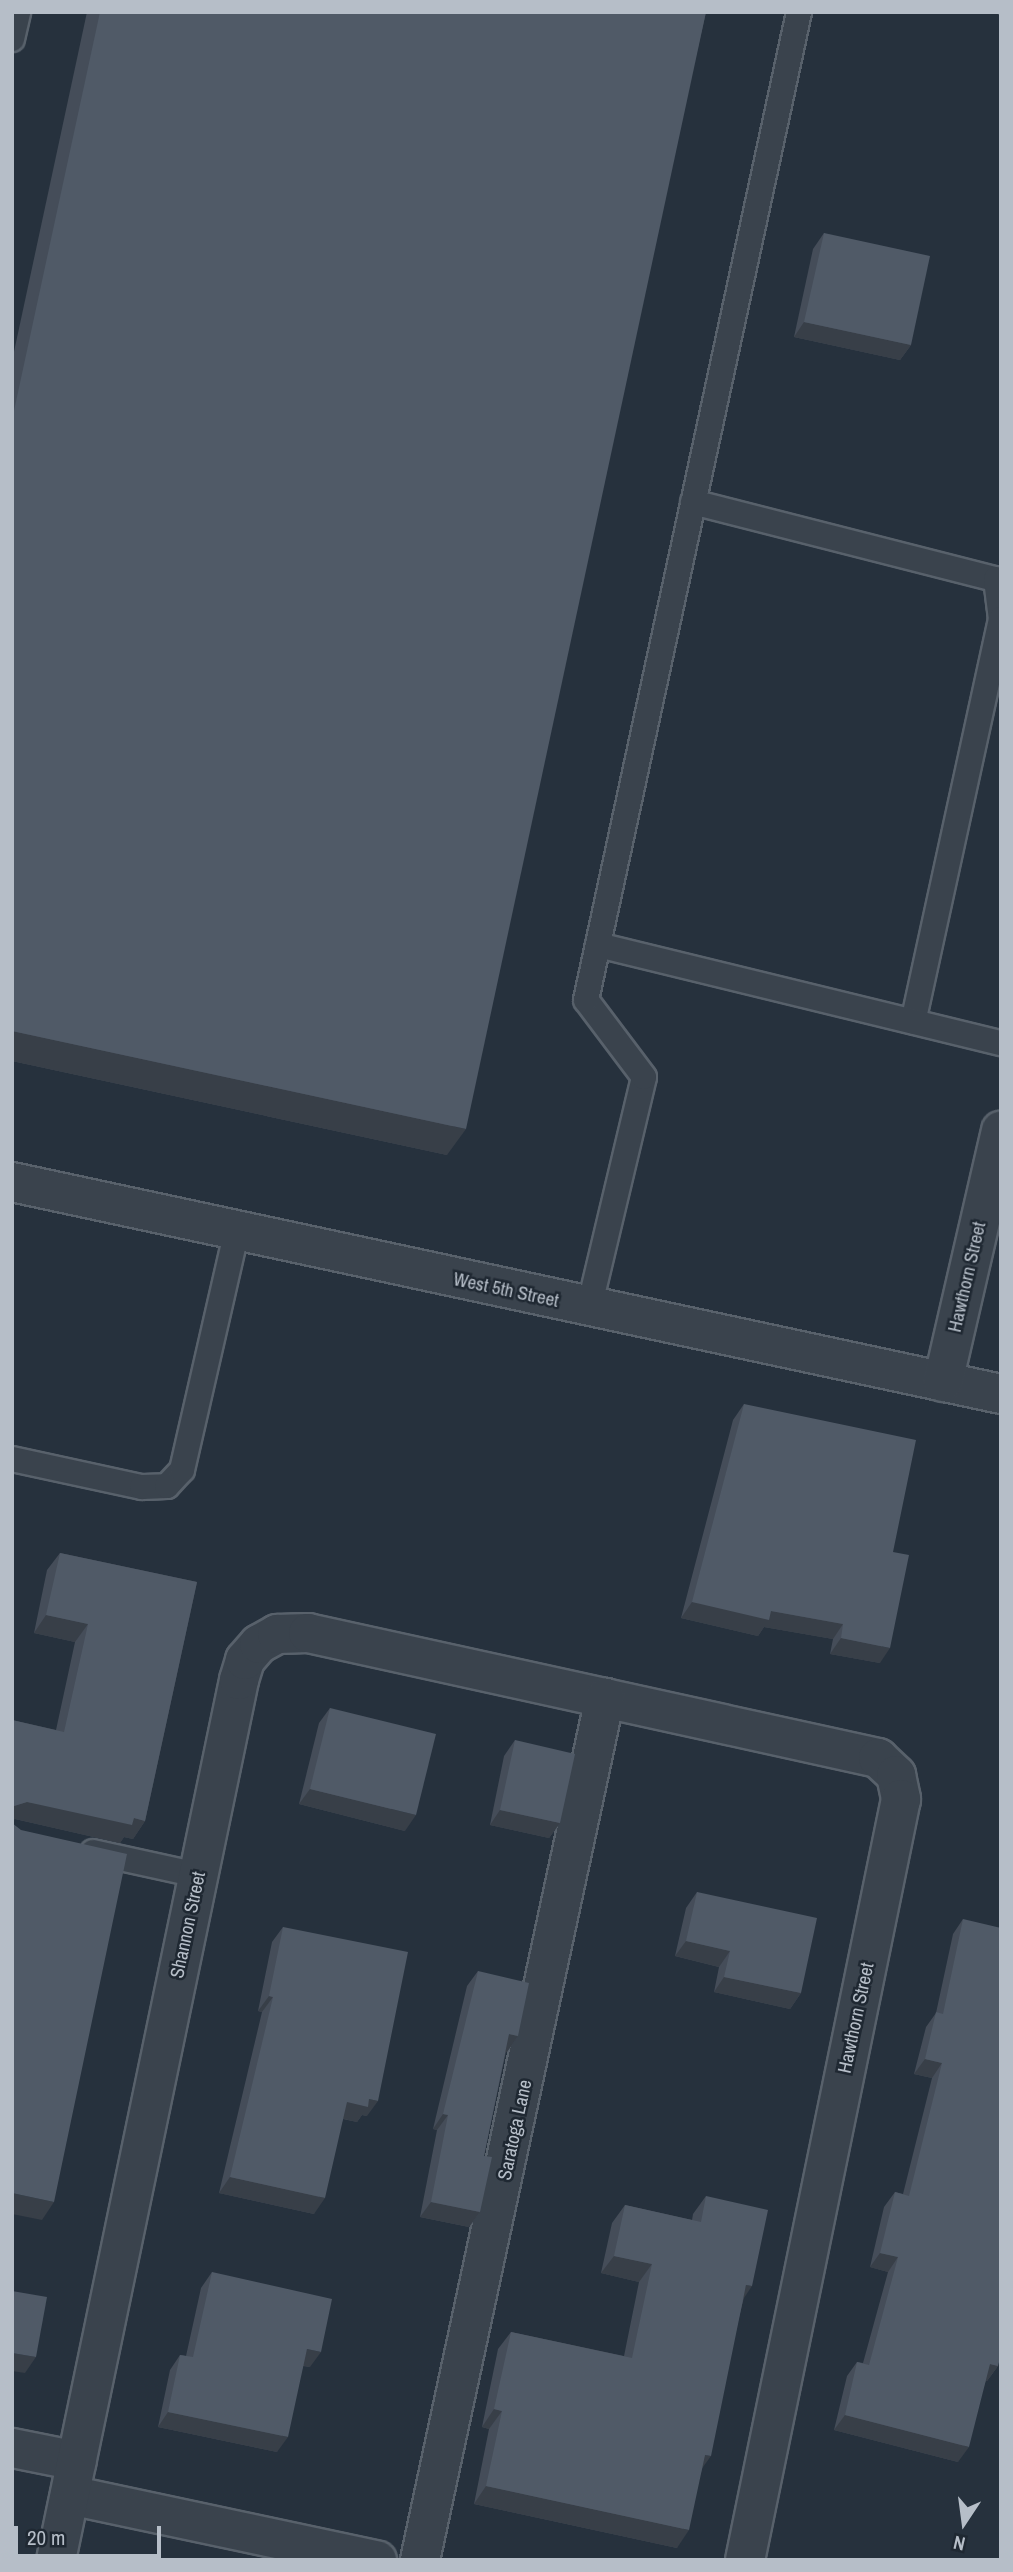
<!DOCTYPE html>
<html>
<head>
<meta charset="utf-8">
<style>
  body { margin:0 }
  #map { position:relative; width:1013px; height:2572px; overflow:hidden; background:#26313d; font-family:"Archivo Narrow",sans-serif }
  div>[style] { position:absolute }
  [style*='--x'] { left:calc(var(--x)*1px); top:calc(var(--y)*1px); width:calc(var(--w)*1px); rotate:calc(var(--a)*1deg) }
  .roads { filter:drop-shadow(2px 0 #58616b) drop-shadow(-2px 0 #58616b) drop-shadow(0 2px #58616b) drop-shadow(0 -2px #58616b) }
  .lane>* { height:24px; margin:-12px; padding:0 12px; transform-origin:12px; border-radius:12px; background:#3a434d }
  .street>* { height:38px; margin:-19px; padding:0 19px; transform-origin:19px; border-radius:19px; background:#3a434d }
  .rail>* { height:5px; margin-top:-2.5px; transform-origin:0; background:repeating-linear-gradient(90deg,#5c6774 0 7px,transparent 0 14px) }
  .wall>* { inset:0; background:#454d59 }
  .shaded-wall>* { inset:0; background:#383f48 }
  .building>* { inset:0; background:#505a67 }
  span { translate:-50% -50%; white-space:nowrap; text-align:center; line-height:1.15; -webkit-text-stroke:5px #1f2832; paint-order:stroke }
  .street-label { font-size:19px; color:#b6bec8 }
  .frame { position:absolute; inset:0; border:14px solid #b6bec8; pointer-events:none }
  .north { position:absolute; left:929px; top:2488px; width:70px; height:70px; -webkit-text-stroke:5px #1f2832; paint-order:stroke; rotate:193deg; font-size:19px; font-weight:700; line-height:28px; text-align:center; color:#b6bec8 }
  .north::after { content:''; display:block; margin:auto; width:24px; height:32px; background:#b6bec8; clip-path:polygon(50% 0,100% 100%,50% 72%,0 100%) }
  .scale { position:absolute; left:14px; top:2526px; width:147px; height:32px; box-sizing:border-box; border:4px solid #b6bec8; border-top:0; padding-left:9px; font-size:21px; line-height:24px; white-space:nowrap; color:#b6bec8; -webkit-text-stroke:5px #1f2832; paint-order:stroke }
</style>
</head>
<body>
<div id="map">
  <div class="roads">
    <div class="lane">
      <i style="--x:12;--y:39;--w:28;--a:-77"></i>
      <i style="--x:693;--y:502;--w:313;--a:14.3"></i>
      <i style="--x:996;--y:579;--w:40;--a:82.9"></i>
      <i style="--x:1001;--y:619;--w:412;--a:102.3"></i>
      <i style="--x:598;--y:945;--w:415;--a:13.7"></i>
      <i style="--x:589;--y:1308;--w:237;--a:-76.6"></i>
      <i style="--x:644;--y:1077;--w:96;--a:-127"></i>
      <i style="--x:586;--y:1000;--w:1011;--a:-77.83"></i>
      <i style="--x:12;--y:1459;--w:133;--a:12.2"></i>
      <i style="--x:142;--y:1487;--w:25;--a:-2"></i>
      <i style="--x:167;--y:1486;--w:22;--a:-47"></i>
      <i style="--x:182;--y:1470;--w:246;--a:-77.1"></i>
      <i style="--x:93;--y:1852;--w:107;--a:12.4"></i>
    </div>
    <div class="street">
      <i style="--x:12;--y:1182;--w:1011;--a:12.1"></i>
      <i style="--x:943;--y:1382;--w:258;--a:-77"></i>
      <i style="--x:12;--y:2448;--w:66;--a:11.3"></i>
      <i style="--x:70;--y:2495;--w:314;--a:12"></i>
      <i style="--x:56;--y:2560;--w:899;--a:-78.25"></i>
      <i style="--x:239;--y:1680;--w:21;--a:-73"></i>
      <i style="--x:245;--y:1660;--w:21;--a:-49"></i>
      <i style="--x:259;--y:1644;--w:21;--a:-29"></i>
      <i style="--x:277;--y:1634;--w:31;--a:-2"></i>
      <i style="--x:308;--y:1633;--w:584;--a:12.37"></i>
      <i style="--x:878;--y:1758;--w:25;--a:43"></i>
      <i style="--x:896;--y:1775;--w:25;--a:78"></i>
      <i style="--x:901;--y:1799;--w:777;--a:101.58"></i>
      <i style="--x:420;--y:2560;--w:882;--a:-77.89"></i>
    </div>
  </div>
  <div class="rail">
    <i style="--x:1000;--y:12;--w:1;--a:45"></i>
  </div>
  <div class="wall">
    <i style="clip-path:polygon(87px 12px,706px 12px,447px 1155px,12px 1061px,12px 361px)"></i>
    <i style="clip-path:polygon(824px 233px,911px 345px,900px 360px,794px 337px,813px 249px)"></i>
    <i style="clip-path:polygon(744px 1404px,893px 1552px,880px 1663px,830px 1654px,833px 1639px,764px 1627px,758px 1636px,681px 1618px,733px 1420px)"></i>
    <i style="clip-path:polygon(60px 1553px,197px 1582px,145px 1821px,133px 1839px,124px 1837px,120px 1843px,15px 1819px,12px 1820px,12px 1720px,56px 1730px,75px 1642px,34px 1633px,47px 1570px)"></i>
    <i style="clip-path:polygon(330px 1708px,405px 1831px,299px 1804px,319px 1723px)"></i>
    <i style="clip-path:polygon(515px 1740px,560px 1823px,549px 1838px,490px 1825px,504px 1756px)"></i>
    <i style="clip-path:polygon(697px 1892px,801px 1993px,790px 2009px,714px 1992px,719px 1967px,675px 1956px,686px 1908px)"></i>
    <i style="clip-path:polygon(963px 1919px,998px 2366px,987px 2381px,986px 2380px,958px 2462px,834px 2430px,847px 2376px,857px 2362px,863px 2363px,888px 2272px,870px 2267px,884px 2207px,895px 2192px,903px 2194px,932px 2078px,914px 2074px,926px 2027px,936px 2013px,953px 1934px)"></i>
    <i style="clip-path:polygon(283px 1927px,367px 2116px,362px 2115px,357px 2122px,343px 2119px,314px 2214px,219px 2193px,262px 2012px,258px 2011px,272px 1942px)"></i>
    <i style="clip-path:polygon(478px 1971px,518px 2036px,507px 2052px,506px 2051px,484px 2156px,480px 2212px,469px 2227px,420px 2217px,437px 2130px,433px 2129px,467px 1986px)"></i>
    <i style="clip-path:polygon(706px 2196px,744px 2297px,702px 2469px,677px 2548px,474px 2504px,489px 2429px,482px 2427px,498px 2349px,511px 2332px,624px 2356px,639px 2282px,601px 2273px,612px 2223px,625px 2205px,692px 2220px,693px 2214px)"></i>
    <i style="clip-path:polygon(212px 2272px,310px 2367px,303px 2366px,277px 2452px,158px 2427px,170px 2370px,180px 2355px,186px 2356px,201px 2288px)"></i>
  </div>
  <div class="shaded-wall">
    <i style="clip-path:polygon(804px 322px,911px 345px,900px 360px,794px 337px)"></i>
    <i style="clip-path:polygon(12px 1031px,466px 1129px,447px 1155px,12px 1061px)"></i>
    <i style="clip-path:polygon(692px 1602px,771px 1611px,843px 1624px,833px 1639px,764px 1627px,758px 1636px,681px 1618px)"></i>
    <i style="clip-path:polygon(46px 1615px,88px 1624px,75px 1642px,34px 1633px)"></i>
    <i style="clip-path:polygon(841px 1638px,890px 1648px,880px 1663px,830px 1654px)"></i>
    <i style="clip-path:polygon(310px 1789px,416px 1815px,405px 1831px,299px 1804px)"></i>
    <i style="clip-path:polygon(27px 1802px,134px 1818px,145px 1821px,133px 1839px,124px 1837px,120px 1843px,15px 1819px,12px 1820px,12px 1808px,14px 1806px)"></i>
    <i style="clip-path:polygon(500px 1810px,560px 1823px,549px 1838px,490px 1825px)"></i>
    <i style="clip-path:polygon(686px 1941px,730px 1951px,719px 1967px,675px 1956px)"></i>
    <i style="clip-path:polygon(724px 1977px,801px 1993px,790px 2009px,714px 1992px)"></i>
    <i style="clip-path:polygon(269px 1996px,273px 1997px,262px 2012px,258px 2011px)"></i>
    <i style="clip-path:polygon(509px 2034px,518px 2036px,507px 2052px,498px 2050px)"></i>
    <i style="clip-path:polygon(925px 2059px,942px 2063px,932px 2078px,914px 2074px)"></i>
    <i style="clip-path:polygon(369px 2099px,378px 2101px,367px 2116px,362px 2115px,357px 2122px,336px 2117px,347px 2102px)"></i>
    <i style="clip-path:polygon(443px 2114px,448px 2115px,437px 2130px,433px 2129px)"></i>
    <i style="clip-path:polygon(230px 2177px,325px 2198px,314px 2214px,219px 2193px)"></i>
    <i style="clip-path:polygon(12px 2193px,54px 2202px,42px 2220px,12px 2214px)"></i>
    <i style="clip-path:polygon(431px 2202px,480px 2212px,469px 2227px,420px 2217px)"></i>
    <i style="clip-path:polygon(880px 2253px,898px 2257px,888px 2272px,870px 2267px)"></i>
    <i style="clip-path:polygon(614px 2256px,652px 2264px,639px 2282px,601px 2273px)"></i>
    <i style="clip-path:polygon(746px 2285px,752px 2286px,740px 2304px)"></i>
    <i style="clip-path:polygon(307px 2349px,321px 2352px,310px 2367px,296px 2364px)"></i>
    <i style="clip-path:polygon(12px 2353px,36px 2357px,25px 2373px,12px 2371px)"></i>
    <i style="clip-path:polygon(990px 2364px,998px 2366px,987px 2381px,979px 2379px)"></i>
    <i style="clip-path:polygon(494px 2409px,502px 2411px,489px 2429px,482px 2427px)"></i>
    <i style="clip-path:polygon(168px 2412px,288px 2437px,277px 2452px,158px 2427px)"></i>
    <i style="clip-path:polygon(845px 2415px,969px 2447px,958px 2462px,834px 2430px)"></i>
    <i style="clip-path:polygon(705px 2455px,711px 2456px,698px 2474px)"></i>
    <i style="clip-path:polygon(486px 2486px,689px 2530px,677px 2548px,474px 2504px)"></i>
  </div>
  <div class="building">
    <i style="clip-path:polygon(100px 12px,706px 12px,466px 1129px,12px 1031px,12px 420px)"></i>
    <i style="clip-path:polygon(824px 233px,930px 256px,911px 345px,804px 322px)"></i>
    <i style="clip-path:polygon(744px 1404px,916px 1440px,893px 1552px,909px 1555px,890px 1648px,841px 1638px,843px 1624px,771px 1611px,769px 1620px,692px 1602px)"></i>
    <i style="clip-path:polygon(60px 1553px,197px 1582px,145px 1821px,134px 1818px,132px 1825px,27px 1802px,14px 1806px,12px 1809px,12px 1720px,64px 1732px,88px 1624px,46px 1615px)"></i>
    <i style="clip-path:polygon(330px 1708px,436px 1734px,416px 1815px,310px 1789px)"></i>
    <i style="clip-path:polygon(515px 1740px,575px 1754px,560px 1823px,500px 1810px)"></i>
    <i style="clip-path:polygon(12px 1823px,21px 1830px,127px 1854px,54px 2202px,12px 2193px)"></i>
    <i style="clip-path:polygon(697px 1892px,817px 1918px,801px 1993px,724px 1977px,730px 1951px,686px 1941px)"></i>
    <i style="clip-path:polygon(963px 1919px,1001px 1928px,1001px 2354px,998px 2366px,990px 2364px,969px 2447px,845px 2415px,857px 2362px,869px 2365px,898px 2257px,880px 2253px,895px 2192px,909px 2196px,942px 2063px,925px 2059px,936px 2012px,943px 2014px)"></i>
    <i style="clip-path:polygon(283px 1927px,408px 1952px,378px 2101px,369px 2099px,368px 2107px,347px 2102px,325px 2198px,230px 2177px,273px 1997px,269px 1996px)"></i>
    <i style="clip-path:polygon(478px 1971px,529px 1983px,518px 2036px,509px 2034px,484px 2156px,492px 2157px,480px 2212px,431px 2202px,448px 2115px,443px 2114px)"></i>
    <i style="clip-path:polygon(706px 2196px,768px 2210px,752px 2286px,746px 2285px,711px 2456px,705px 2455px,689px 2530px,486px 2486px,502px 2411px,494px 2409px,511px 2332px,632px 2358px,652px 2264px,614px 2256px,625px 2205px,701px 2222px)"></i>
    <i style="clip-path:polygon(212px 2272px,332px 2299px,321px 2352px,307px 2349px,288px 2437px,168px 2412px,180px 2355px,193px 2357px)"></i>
    <i style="clip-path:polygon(12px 2291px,47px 2297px,36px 2357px,12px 2353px)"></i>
  </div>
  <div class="street-label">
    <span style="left:967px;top:1277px;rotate:-77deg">Hawthorn Street</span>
    <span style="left:506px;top:1290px;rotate:12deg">West 5th Street</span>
    <span style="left:188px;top:1925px;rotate:-78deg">Shannon Street</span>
    <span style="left:856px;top:2018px;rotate:-78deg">Hawthorn Street</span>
    <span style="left:515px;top:2130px;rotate:-78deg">Saratoga Lane</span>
  </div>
  <div class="frame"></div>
  <div class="north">N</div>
  <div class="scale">20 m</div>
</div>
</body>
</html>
